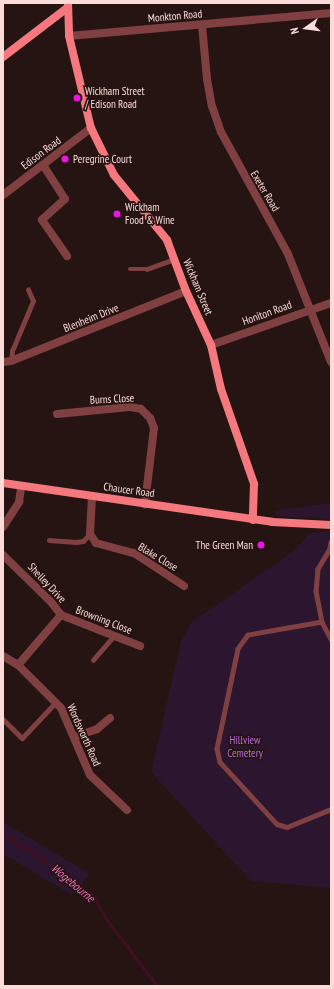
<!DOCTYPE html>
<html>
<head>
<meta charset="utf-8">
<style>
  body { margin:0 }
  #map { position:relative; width:334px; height:989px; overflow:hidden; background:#251411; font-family:"PT Sans Narrow",sans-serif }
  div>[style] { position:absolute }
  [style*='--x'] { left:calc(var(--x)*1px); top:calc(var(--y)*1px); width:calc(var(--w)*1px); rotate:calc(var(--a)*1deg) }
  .green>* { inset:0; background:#2c152f }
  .stream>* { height:2.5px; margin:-1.25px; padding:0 1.25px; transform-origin:1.25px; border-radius:1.25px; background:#410f24 }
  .lane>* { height:4.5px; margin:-2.25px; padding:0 2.25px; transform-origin:2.25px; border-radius:2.25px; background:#804042 }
  .street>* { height:8px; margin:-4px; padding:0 4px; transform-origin:4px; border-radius:4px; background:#804042 }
  .secondary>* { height:8px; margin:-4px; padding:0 4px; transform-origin:4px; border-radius:4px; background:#f4787d }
  .dots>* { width:11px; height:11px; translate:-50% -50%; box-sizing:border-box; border:2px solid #251411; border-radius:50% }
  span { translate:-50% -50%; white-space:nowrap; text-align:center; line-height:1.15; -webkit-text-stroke:3.5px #251411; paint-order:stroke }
  .street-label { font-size:11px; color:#fcdbd9 }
  .poi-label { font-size:11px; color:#fcdbd9 }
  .left { translate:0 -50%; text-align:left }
  .right { translate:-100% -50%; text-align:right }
  .park-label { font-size:11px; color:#b56ad6 }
  .water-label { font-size:12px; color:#f370be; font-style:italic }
  .frame { position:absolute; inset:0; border:4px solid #fcdbd9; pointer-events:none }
  .north { position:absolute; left:286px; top:8px; width:40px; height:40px; -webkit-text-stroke:3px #251411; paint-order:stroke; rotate:256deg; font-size:11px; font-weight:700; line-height:16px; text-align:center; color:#fcdbd9 }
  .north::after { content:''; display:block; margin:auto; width:14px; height:18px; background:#fcdbd9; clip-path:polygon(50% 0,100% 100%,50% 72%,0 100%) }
</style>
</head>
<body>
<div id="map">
  <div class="green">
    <i style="clip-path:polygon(331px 503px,331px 519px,276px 516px,273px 511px)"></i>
    <i style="clip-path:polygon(331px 531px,331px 888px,251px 881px,151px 772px,181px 641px,190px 626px,189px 624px,295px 550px,310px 533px)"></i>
    <i style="clip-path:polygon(3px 822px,90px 874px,72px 895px,3px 854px)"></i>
  </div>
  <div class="stream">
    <i style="--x:3;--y:833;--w:66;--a:33.2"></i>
    <i style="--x:58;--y:869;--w:47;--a:38.1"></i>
    <i style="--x:95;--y:898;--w:18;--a:63"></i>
    <i style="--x:103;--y:914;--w:90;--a:53.1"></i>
  </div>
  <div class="lane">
    <i style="--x:130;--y:269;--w:17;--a:0"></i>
    <i style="--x:147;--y:269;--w:29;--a:-20"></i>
    <i style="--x:11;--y:361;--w:10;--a:-84"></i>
    <i style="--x:12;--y:351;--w:54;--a:-67.2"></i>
    <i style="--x:33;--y:301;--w:12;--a:-114"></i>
    <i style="--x:49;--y:540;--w:27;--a:4"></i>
    <i style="--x:76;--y:542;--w:7;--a:-8"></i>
    <i style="--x:83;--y:541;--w:10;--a:-45"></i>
    <i style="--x:331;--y:542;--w:7;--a:98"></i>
    <i style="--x:330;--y:549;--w:23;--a:121"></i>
    <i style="--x:318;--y:569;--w:22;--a:95"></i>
    <i style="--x:316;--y:591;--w:32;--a:79"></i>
    <i style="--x:322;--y:622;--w:19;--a:62"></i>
    <i style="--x:322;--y:622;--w:75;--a:170"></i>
    <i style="--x:248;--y:635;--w:17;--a:126"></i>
    <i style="--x:238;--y:649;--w:102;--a:101.9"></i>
    <i style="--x:217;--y:749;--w:13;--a:77"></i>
    <i style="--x:220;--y:762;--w:84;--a:47.4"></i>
    <i style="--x:277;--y:824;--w:10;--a:17"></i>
    <i style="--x:287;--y:827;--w:48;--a:-22.2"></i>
    <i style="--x:93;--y:660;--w:32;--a:-49"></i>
    <i style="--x:3;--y:719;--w:27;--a:45"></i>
    <i style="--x:22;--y:738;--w:50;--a:-46.6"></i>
  </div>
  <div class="street">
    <i style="--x:202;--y:25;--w:54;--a:84.7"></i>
    <i style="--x:207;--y:79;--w:27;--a:80"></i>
    <i style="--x:212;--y:106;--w:28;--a:71"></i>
    <i style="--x:221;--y:132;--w:139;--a:61.2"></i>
    <i style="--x:288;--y:254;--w:116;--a:68.3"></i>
    <i style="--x:69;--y:36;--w:263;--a:-5"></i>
    <i style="--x:43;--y:165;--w:40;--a:57.1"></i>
    <i style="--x:65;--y:199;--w:31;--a:138"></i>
    <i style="--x:42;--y:220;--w:44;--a:55.2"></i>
    <i style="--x:3;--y:195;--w:111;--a:-37.3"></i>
    <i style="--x:211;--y:345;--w:127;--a:-19.3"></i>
    <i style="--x:3;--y:362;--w:8;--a:-7"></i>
    <i style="--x:11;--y:361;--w:188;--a:-21.8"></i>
    <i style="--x:57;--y:414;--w:73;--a:-5.5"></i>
    <i style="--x:130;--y:407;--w:11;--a:10"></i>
    <i style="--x:141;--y:409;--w:13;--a:45"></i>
    <i style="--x:150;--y:418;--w:11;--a:68"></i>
    <i style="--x:154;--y:428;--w:77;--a:96.8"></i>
    <i style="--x:92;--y:496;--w:38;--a:93"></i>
    <i style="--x:90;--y:534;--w:11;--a:56"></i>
    <i style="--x:96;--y:543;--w:39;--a:15"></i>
    <i style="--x:134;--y:553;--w:60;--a:33.4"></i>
    <i style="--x:3;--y:527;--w:30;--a:-57"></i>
    <i style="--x:19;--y:502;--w:15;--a:-82"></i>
    <i style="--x:3;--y:555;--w:67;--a:44.4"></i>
    <i style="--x:51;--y:602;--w:16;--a:52"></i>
    <i style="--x:61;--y:615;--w:66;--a:130.7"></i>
    <i style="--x:61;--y:615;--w:85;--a:21.4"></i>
    <i style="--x:3;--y:656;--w:17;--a:31"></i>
    <i style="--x:18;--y:665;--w:61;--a:45"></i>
    <i style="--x:61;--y:708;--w:73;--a:66.6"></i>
    <i style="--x:90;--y:775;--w:51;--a:43.4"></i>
    <i style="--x:74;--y:737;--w:24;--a:-19"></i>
    <i style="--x:97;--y:729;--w:17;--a:-40"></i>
  </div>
  <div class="secondary">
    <i style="--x:68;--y:3;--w:33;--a:88"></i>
    <i style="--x:69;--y:36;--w:95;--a:76.6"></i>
    <i style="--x:91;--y:128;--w:52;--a:63.9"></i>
    <i style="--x:114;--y:175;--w:84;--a:50.8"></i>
    <i style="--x:167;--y:240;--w:54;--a:69.6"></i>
    <i style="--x:186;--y:291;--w:60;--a:65.2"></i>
    <i style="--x:211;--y:345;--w:45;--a:77.2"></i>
    <i style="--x:221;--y:389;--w:101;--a:70.8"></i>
    <i style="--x:254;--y:484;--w:36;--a:92"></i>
    <i style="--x:3;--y:57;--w:81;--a:-37.4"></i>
    <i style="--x:3;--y:483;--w:272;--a:8.2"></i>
    <i style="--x:272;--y:522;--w:59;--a:2.9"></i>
  </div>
  <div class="dots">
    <i style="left:77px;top:98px;background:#eb15e3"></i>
    <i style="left:65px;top:159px;background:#eb15e3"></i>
    <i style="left:117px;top:214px;background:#eb15e3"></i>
    <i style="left:261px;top:545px;background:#eb15e3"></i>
  </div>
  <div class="street-label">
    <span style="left:175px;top:16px;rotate:-5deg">Monkton Road</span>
    <span style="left:41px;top:153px;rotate:-37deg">Edison Road</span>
    <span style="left:265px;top:191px;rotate:59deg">Exeter Road</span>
    <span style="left:198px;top:287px;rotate:67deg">Wickham Street</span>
    <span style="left:267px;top:313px;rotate:-20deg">Honiton Road</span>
    <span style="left:91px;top:318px;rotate:-22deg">Blenheim Drive</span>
    <span style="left:112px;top:399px;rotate:-3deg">Burns Close</span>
    <span style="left:129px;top:490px;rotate:8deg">Chaucer Road</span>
    <span style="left:158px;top:557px;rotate:31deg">Blake Close</span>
    <span style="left:47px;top:583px;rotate:47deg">Shelley Drive</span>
    <span style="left:104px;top:620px;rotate:21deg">Browning Close</span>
    <span style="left:84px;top:735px;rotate:66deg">Wordsworth Road</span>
  </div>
  <div class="poi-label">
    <span class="left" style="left:85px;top:98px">Wickham Street<br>/ Edison Road</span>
    <span class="left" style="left:73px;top:159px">Peregrine Court</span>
    <span class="left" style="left:125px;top:214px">Wickham<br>Food &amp; Wine</span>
    <span class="right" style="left:253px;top:545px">The Green Man</span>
  </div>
  <div class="park-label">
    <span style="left:245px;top:747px">Hillview<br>Cemetery</span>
  </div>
  <div class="water-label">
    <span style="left:73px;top:883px;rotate:40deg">Wogebourne</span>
  </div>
  <div class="frame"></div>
  <div class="north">N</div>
</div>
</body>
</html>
